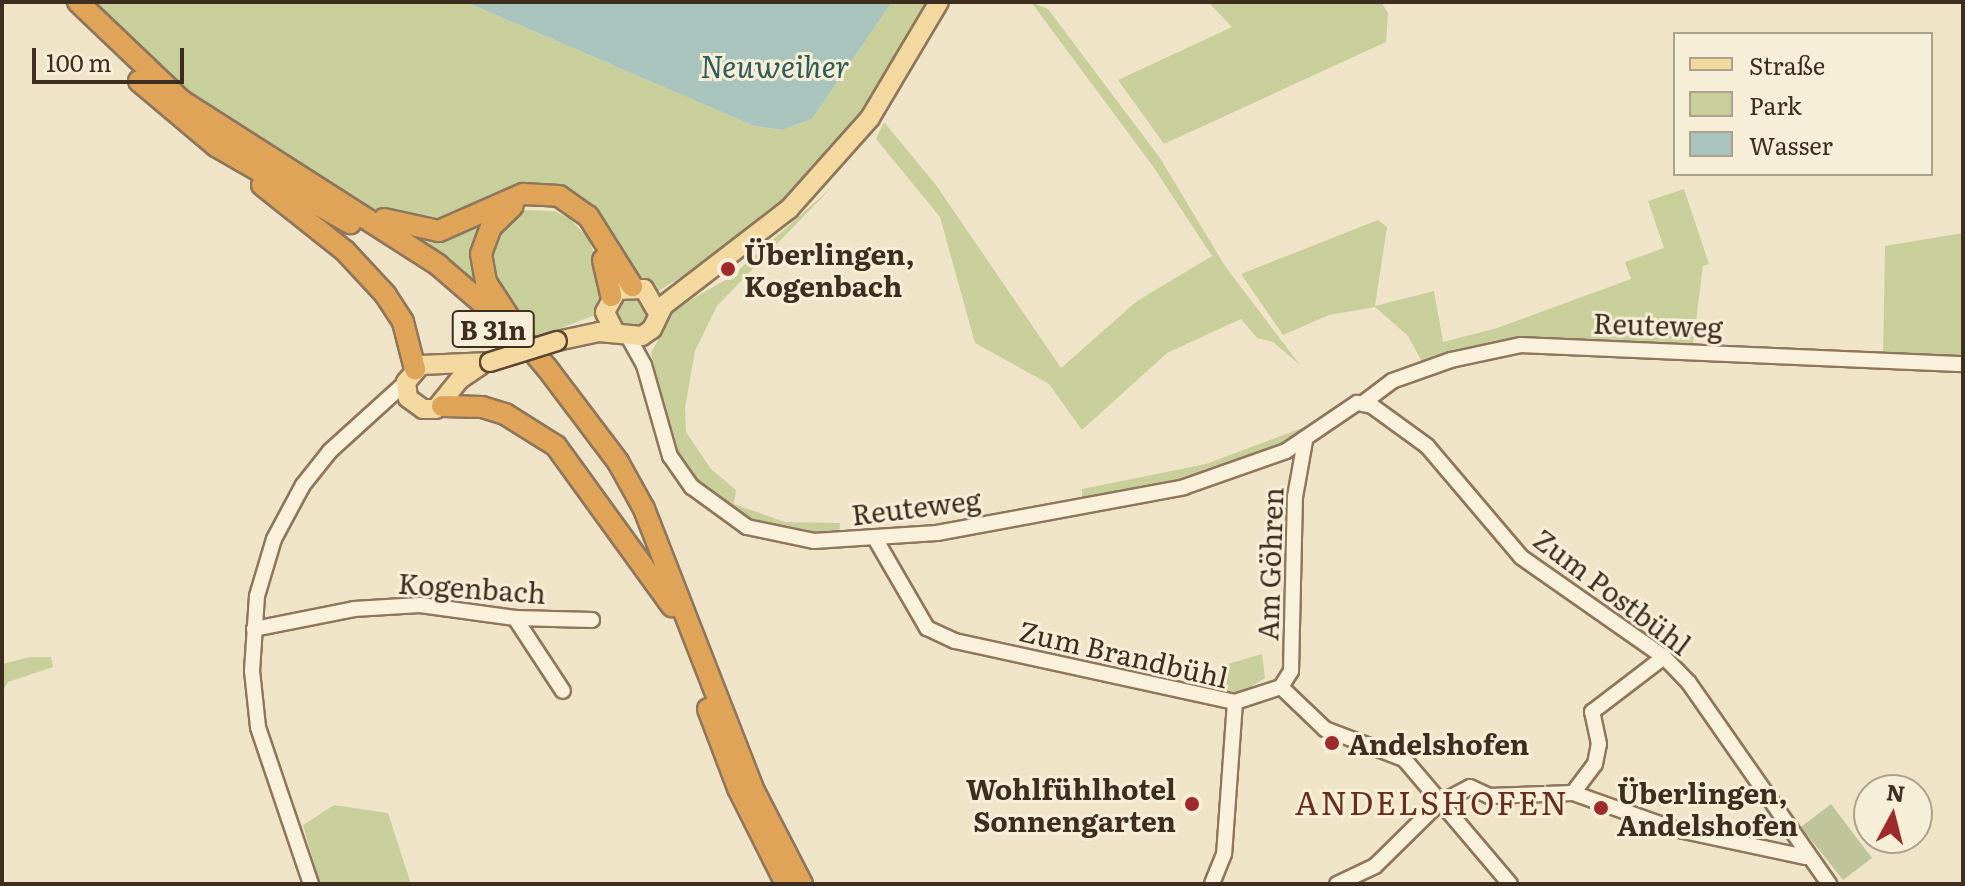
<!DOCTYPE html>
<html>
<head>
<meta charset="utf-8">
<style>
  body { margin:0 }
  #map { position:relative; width:1965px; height:886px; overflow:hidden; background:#f0e4c8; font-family:Literata,serif }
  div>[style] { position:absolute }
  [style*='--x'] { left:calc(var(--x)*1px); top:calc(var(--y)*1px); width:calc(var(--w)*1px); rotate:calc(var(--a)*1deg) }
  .green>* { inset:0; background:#c9cf9b }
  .cemetery>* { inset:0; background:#bfc49a }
  .water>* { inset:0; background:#a9c4bc }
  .roads { filter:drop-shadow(2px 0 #8d765c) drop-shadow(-2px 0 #8d765c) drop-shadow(0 2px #8d765c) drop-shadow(0 -2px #8d765c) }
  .minor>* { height:14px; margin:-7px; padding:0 7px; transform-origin:7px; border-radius:7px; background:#faf1dc }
  .major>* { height:18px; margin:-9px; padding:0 9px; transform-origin:9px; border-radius:9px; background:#f3d9a0 }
  .highway>* { height:20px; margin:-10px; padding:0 10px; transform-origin:10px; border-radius:10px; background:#e0a458 }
  .bridges { filter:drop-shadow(2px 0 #5b4430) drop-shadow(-2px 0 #5b4430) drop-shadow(0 2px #5b4430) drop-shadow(0 -2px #5b4430) }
  .major-bridge>* { height:18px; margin:-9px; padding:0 9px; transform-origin:9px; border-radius:9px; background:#f3d9a0 }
  .dots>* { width:22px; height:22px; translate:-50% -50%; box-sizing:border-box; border:4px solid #f7eed8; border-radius:50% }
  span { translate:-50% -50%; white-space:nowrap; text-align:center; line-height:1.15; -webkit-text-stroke:6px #f7eed8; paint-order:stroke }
  .shield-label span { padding:2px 6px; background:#f7eed8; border:2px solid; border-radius:6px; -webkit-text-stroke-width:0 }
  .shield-label { font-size:26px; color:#3d2e20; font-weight:700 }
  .poi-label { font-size:28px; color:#3d2e20; font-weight:700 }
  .left { translate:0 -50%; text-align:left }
  .right { translate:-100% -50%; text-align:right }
  .street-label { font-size:28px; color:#3d2e20 }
  .water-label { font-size:30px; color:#2f5d5a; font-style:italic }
  .quarter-label { font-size:32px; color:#6b2e1e; letter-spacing:2px }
  .frame { position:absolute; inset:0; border:4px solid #3d2e20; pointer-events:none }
  .legend { position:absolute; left:1673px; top:32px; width:260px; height:144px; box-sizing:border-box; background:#f7eed8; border:2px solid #ada18e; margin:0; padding:10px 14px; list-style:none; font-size:24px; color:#3d2e20 }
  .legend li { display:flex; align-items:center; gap:16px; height:40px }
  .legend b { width:40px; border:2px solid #ada18e }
  .north { position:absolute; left:1853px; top:774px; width:80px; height:80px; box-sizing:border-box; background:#f7eed8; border:2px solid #ada18e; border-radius:50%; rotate:7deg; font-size:22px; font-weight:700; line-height:32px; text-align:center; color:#3d2e20 }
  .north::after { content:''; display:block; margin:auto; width:28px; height:36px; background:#9e2a2b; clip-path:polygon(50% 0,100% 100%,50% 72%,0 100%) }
  .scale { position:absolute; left:32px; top:48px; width:152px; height:36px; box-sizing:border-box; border:4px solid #3d2e20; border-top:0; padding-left:10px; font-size:24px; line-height:28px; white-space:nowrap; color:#3d2e20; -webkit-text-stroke:6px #f7eed8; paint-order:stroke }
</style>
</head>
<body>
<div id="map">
  <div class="green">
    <i style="clip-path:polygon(78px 2px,466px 2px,754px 126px,782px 130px,812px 119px,892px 2px,929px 2px,893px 69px,805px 184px,730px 247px,655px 293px,655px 324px,615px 332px,606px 243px,547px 193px,459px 226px,381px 218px,182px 101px)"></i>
    <i style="clip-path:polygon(1031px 2px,1048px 9px,1160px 158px,1225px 266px,1300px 365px,1273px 342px,1257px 338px,1241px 319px,1167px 353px,1082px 430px,1049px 384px,975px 343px,940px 217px,876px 139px,884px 122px,936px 185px,1061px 368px,1137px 301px,1212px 256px,1152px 165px)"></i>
    <i style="clip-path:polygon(1208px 2px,1381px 2px,1388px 13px,1386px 42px,1164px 144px,1118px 80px,1232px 27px)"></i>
    <i style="clip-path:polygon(832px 187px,717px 306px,695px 351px,685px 408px,686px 432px,711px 469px,736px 490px,734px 504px,785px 522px,840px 523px,839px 537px,761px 525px,699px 485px,675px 453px,651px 353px,675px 309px,732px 276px)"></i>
    <i style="clip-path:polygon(1684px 189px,1709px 264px,1703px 266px,1693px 345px,1525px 341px,1422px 362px,1408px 336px,1375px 307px,1329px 315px,1283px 335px,1241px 274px,1378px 220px,1387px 227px,1375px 306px,1434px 291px,1443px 342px,1497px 328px,1631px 279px,1625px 262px,1664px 248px,1648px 201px)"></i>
    <i style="clip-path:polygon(524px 210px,554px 211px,569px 218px,588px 238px,606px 283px,595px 315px,533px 339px,500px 298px,488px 262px,493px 241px,510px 217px)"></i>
    <i style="clip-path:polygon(492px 219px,482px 291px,414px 238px,449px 236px)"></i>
    <i style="clip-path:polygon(1963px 233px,1963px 355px,1883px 359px,1885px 246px)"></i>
    <i style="clip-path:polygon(1310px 425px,1283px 445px,1181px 481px,1082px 500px,1082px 489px,1206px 464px)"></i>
    <i style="clip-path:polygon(1262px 654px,1265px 678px,1238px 695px,1194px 690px,1196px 677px,1225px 673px,1224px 665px)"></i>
    <i style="clip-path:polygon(30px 657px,51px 657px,53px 667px,8px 682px,2px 692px,2px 664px)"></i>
    <i style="clip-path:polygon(334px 805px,388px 813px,411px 884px,320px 884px,303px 825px)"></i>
  </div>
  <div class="cemetery">
    <i style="clip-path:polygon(1831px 804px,1872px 858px,1843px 880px,1801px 827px)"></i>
  </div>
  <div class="water">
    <i style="clip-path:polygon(466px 2px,892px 2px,812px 119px,782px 130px,754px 126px)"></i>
  </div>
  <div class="roads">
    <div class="minor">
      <i style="--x:629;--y:338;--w:31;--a:61"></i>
      <i style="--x:644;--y:365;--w:95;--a:74.1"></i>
      <i style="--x:670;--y:456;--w:38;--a:55"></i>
      <i style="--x:692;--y:487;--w:68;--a:36"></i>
      <i style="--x:747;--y:527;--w:68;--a:11.8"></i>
      <i style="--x:814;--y:541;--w:123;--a:-3.7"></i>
      <i style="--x:937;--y:533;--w:251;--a:-10.5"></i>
      <i style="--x:1184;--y:487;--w:108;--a:-19.4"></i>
      <i style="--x:1286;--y:451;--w:86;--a:-34.1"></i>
      <i style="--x:1357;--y:403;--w:15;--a:11"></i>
      <i style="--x:1372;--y:406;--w:68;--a:36"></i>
      <i style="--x:1427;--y:446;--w:145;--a:49.7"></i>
      <i style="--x:1521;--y:557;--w:174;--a:35"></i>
      <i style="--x:1664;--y:657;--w:36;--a:46"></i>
      <i style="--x:1689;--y:683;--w:245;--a:55.1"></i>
      <i style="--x:1363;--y:403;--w:36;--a:-37"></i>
      <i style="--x:1392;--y:381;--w:63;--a:-19.6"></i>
      <i style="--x:1451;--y:360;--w:72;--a:-12.1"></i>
      <i style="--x:1521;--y:345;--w:442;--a:2.5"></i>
      <i style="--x:876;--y:540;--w:102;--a:59.9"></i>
      <i style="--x:927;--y:628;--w:31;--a:25"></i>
      <i style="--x:955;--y:641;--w:287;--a:12.3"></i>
      <i style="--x:1235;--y:702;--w:152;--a:94.1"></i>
      <i style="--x:1224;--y:854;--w:32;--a:112"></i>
      <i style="--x:515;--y:618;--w:87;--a:56.7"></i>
      <i style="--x:254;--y:629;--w:102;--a:-11.3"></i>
      <i style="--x:354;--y:609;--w:66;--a:-3.5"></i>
      <i style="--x:420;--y:605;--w:96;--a:7.8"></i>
      <i style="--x:515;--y:618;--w:77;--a:1.5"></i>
      <i style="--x:1281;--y:687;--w:19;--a:-58"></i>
      <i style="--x:1291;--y:671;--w:174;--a:-88.7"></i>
      <i style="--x:1295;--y:497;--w:57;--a:-79.9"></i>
      <i style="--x:1235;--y:702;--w:48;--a:-18.1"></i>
      <i style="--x:1281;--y:687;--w:61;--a:43.7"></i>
      <i style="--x:1325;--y:729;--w:85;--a:20.8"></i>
      <i style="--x:1404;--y:759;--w:164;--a:49.7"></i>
      <i style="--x:1573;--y:793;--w:36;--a:-53"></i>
      <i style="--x:1595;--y:764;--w:20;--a:-79"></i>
      <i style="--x:1599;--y:744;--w:33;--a:-102"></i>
      <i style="--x:1592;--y:712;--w:91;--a:-37.4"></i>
      <i style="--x:311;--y:884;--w:166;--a:-108.7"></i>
      <i style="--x:258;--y:727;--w:56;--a:-96.1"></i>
      <i style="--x:252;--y:671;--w:75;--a:-86.2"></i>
      <i style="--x:257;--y:596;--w:59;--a:-73.4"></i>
      <i style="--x:274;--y:539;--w:61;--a:-61.8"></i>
      <i style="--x:303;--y:485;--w:43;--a:-51.5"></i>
      <i style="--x:330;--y:451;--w:103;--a:-42.2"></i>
      <i style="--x:1337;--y:884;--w:42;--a:-25.3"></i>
      <i style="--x:1375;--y:866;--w:88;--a:-44.5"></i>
      <i style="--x:1438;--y:804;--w:36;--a:-28"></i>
      <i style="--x:1470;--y:787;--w:21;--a:25"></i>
      <i style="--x:1489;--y:796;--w:84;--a:-2"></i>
      <i style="--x:1573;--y:793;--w:107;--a:19.6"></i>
      <i style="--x:1674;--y:829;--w:135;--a:12"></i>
    </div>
    <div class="major">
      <i style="--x:615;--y:332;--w:22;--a:-117"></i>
      <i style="--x:605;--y:312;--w:25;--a:-61"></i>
      <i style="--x:617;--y:290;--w:27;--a:-2"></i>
      <i style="--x:644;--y:289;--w:28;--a:60"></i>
      <i style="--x:557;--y:341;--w:43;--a:-12.1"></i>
      <i style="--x:599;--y:332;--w:43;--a:5.3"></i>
      <i style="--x:642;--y:336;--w:12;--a:-35"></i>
      <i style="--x:652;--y:329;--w:25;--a:-64"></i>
      <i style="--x:663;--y:306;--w:159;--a:-37.6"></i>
      <i style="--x:789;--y:209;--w:122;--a:-48.3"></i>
      <i style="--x:870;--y:118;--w:135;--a:-59.3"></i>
      <i style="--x:481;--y:365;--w:25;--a:146"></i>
      <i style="--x:460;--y:379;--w:38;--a:129"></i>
      <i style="--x:436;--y:409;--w:13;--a:180"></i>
      <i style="--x:423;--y:409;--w:19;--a:-144"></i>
      <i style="--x:408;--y:398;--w:16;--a:-97"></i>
      <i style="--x:406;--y:382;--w:23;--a:-49"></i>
      <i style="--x:421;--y:365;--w:69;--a:-2.5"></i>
    </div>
    <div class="highway">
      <i style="--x:78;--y:2;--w:144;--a:43.6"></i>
      <i style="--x:182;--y:101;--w:304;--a:32.6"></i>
      <i style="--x:438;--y:265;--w:104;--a:40.7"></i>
      <i style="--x:517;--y:333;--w:46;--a:49.4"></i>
      <i style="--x:547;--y:368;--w:118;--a:52.9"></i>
      <i style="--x:618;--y:462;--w:54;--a:61"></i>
      <i style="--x:644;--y:509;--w:303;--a:68.7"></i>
      <i style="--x:754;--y:791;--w:105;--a:62.7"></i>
      <i style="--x:139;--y:81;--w:101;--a:40.2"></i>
      <i style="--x:216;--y:146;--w:155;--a:29.9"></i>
      <i style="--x:262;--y:185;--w:106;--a:38.5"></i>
      <i style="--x:345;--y:251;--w:59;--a:47.1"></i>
      <i style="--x:385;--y:294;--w:33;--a:57"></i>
      <i style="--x:403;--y:322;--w:49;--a:75.7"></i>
      <i style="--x:384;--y:219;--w:56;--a:12.3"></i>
      <i style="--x:439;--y:231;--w:92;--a:-23.8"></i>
      <i style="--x:523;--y:194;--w:36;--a:3"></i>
      <i style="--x:559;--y:196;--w:35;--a:35"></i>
      <i style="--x:588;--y:216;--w:83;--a:57.8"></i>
      <i style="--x:603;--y:260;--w:37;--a:77"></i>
      <i style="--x:508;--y:316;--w:40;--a:-122.9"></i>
      <i style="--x:486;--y:282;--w:28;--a:-100"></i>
      <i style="--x:481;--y:254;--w:29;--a:-70"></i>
      <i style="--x:491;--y:227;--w:30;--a:-44"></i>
      <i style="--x:442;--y:406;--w:40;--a:1.4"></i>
      <i style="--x:482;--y:407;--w:24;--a:17"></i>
      <i style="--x:505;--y:414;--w:60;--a:32.1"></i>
      <i style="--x:556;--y:446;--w:198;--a:54.1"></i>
      <i style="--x:708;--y:709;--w:85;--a:69.2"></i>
      <i style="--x:738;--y:788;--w:107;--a:63.4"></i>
    </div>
  </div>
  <div class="bridges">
    <div class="major-bridge">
      <i style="--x:490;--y:362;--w:70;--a:-17.4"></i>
    </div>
  </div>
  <div class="dots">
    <i style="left:728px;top:269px;background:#9e2a2b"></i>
    <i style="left:1332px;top:743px;background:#9e2a2b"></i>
    <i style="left:1192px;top:804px;background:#9e2a2b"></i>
    <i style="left:1601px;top:808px;background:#9e2a2b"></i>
  </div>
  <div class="shield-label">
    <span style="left:493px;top:329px">B 31n</span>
  </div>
  <div class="poi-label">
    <span class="left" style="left:744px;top:269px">Überlingen,<br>Kogenbach</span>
    <span class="left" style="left:1348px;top:743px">Andelshofen</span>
    <span class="right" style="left:1176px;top:804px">Wohlfühlhotel<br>Sonnengarten</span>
    <span class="left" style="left:1617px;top:808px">Überlingen,<br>Andelshofen</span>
  </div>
  <div class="street-label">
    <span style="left:1658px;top:324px;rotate:2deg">Reuteweg</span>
    <span style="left:916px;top:506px;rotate:-7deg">Reuteweg</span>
    <span style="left:1269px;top:564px;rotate:-88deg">Am Göhren</span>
    <span style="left:472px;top:587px;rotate:4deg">Kogenbach</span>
    <span style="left:1613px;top:591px;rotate:37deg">Zum Postbühl</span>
    <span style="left:1124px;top:653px;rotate:13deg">Zum Brandbühl</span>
  </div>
  <div class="water-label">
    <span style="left:775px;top:65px">Neuweiher</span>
  </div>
  <div class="quarter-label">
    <span style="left:1432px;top:801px">ANDELSHOFEN</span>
  </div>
  <div class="frame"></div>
  <ul class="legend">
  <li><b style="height:10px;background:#f3d9a0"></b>Straße</li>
  <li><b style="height:22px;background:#c9cf9b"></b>Park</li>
  <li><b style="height:22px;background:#a9c4bc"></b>Wasser</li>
  </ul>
  <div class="north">N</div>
  <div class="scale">100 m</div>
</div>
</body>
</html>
